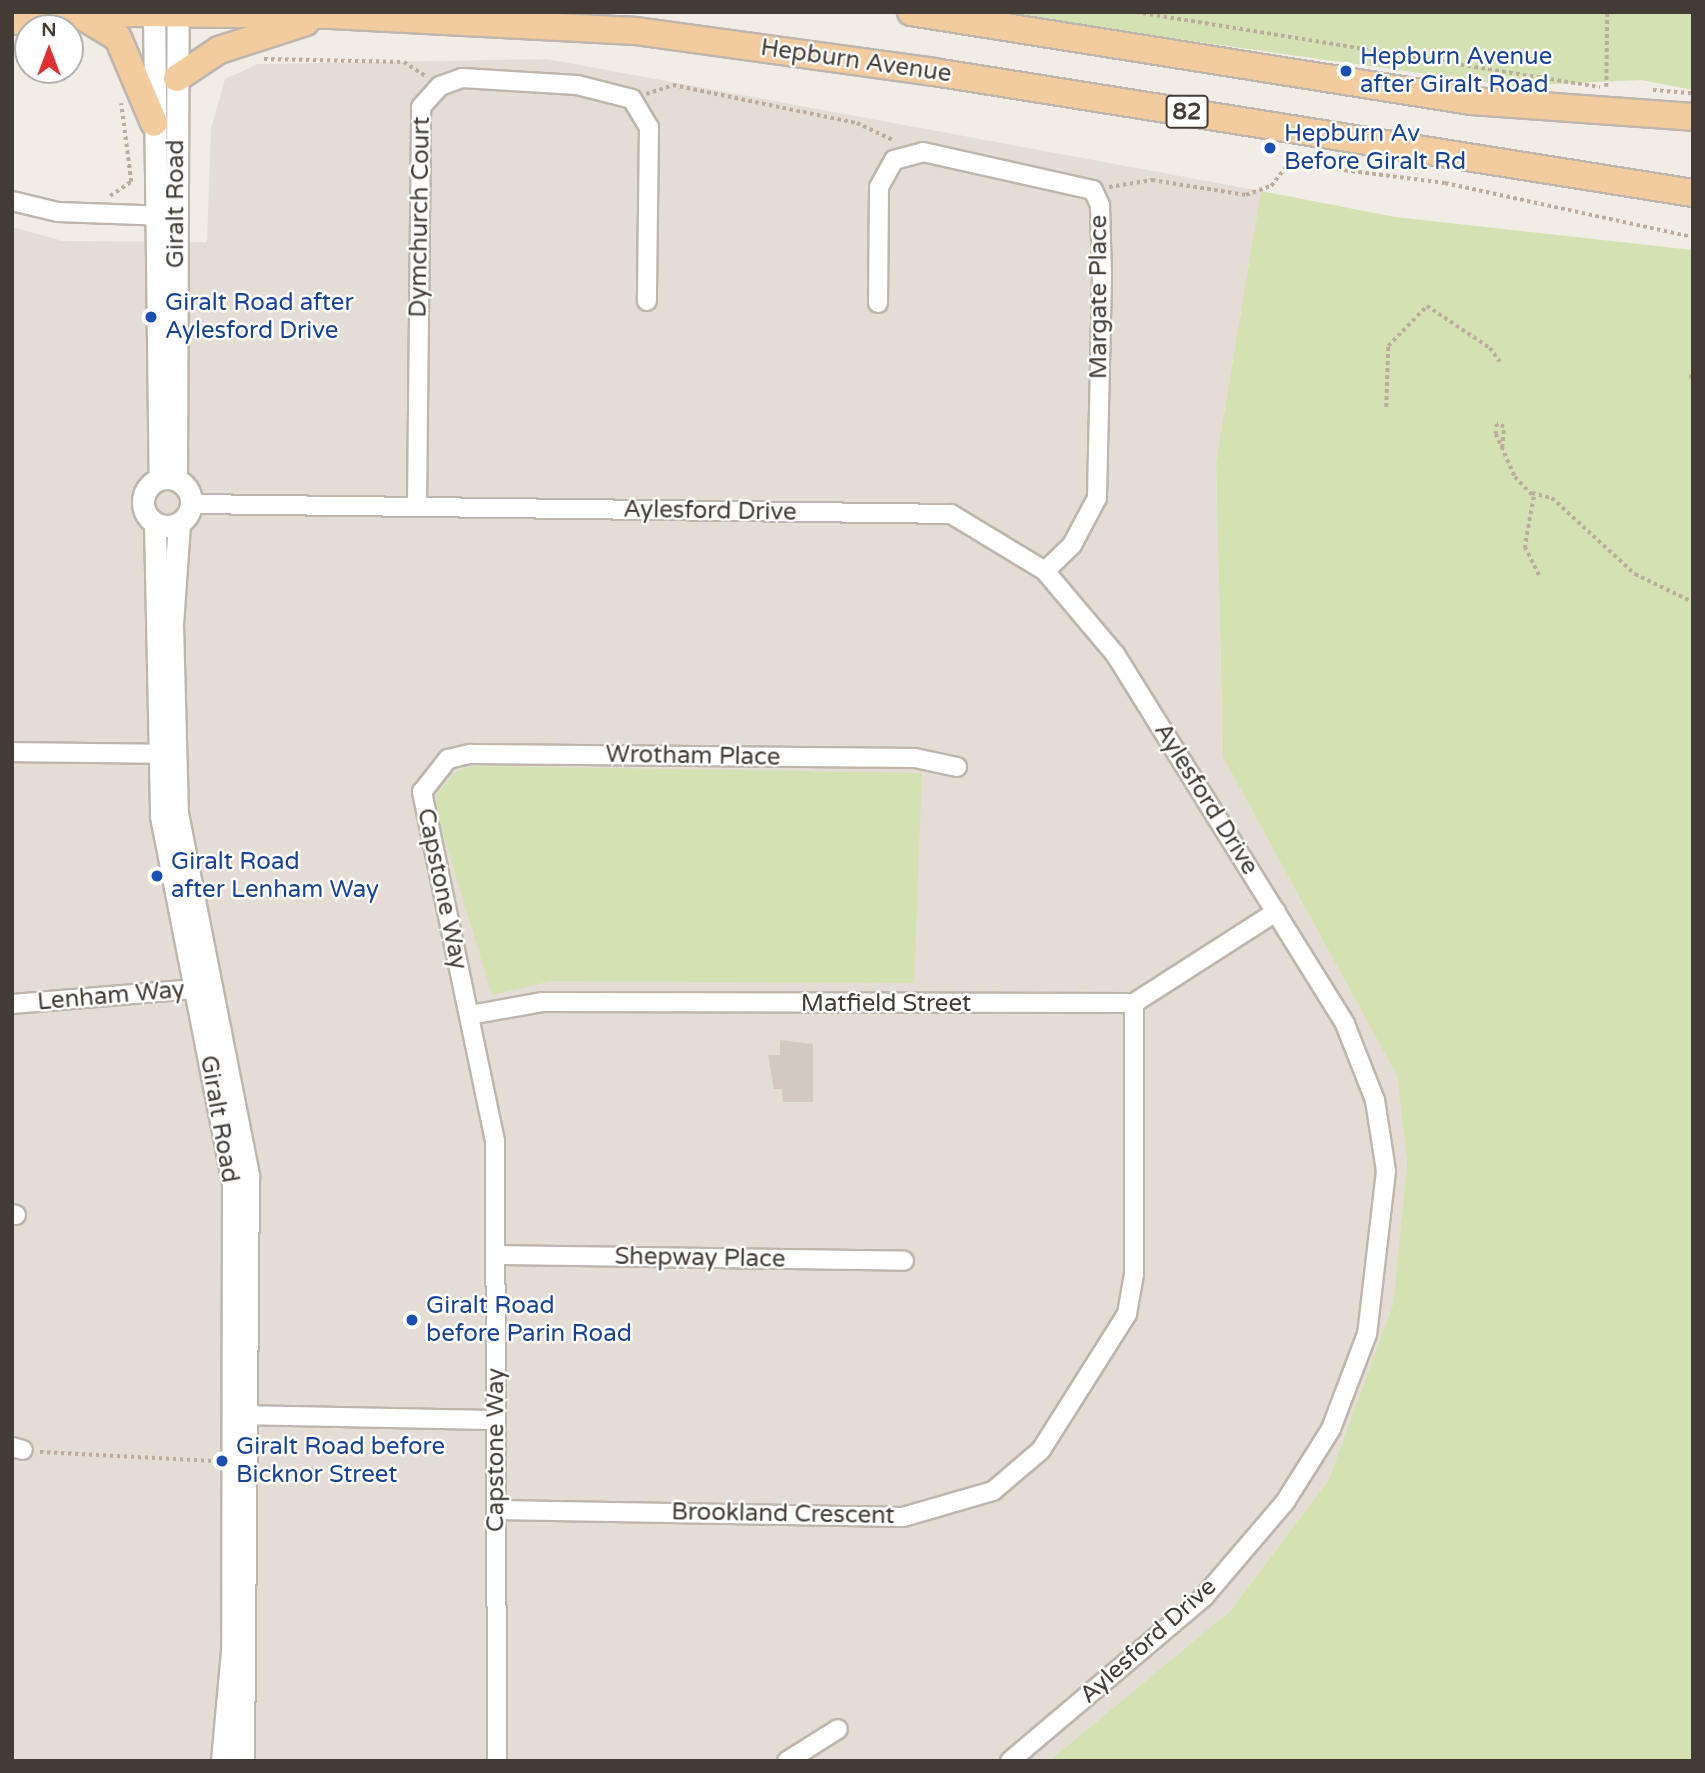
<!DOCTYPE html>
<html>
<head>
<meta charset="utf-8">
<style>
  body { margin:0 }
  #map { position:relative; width:1705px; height:1773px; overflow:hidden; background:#f1ece6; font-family:"Varela Round",sans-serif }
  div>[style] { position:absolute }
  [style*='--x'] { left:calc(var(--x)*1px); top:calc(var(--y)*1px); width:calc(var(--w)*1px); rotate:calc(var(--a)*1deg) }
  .residential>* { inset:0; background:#e4ddd5 }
  .green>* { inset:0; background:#d4e1b3 }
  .building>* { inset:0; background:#d4c9c0 }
  .path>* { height:3.5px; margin-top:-1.75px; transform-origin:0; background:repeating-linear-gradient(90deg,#bbac9d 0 3.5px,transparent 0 7px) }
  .roads { filter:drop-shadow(2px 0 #beb5ad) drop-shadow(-2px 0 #beb5ad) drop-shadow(0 2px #beb5ad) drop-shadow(0 -2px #beb5ad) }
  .minor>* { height:18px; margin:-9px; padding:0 9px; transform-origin:9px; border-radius:9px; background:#fff }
  .tertiary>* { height:21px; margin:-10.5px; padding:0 10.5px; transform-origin:10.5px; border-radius:10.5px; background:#fff }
  .tertiary>.ring { margin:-10.5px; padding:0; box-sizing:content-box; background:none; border:21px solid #fff; border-radius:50% }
  .primary>* { height:26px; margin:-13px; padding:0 13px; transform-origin:13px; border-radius:13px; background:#f2cc9e }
  .dots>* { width:19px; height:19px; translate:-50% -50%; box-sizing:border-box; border:4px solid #fff; border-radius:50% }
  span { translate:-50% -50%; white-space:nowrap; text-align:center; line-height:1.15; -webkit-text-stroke:5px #fff; paint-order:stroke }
  .shield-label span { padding:2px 5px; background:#fff; border:2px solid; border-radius:5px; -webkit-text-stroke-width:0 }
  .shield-label { font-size:23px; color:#433c36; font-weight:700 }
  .transit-label { font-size:24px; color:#164399 }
  .left { translate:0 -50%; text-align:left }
  .street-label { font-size:24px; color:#433c36 }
  .frame { position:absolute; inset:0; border:14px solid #433c36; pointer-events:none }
  .north { position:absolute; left:14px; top:14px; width:70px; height:70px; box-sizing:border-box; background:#fff; border:2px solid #b4b1af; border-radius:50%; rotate:0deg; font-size:19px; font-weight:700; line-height:28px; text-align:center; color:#433c36 }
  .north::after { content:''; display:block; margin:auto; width:24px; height:32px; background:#e12e30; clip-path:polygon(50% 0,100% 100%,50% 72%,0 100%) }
</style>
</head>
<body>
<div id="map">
  <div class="residential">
    <i style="clip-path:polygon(547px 59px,1261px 191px,1216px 462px,1223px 757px,1397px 1076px,1407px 1162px,1393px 1304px,1328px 1481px,1230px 1611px,1049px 1761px,12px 1761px,12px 227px,63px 241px,207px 242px,211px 128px,225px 79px,258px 64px)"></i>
  </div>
  <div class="green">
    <i style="clip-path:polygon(986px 12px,1693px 12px,1693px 90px,1641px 80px,1512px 86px)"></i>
    <i style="clip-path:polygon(1261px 191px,1395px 217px,1693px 250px,1693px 1761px,1049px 1761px,1230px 1611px,1328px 1481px,1393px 1304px,1407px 1162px,1397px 1076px,1223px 757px,1216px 462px)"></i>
    <i style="clip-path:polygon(471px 766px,922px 773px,914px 983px,551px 981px,492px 995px,436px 810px,436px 796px,454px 773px)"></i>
  </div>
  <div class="building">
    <i style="clip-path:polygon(780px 1040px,813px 1044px,813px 1102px,783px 1102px,782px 1089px,774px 1089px,768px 1055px,780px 1055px)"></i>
  </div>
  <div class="path">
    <i style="--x:1136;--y:12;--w:470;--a:9.2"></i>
    <i style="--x:264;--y:59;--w:140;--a:1.2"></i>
    <i style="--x:404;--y:62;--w:27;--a:33"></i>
    <i style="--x:1606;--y:87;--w:75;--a:-89.2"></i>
    <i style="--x:1653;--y:90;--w:38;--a:5"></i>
    <i style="--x:646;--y:94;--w:28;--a:-18"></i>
    <i style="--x:673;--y:85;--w:188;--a:11.7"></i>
    <i style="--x:857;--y:123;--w:42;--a:25.3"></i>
    <i style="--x:1109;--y:187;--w:44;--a:-9.2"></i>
    <i style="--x:1152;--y:180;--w:95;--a:9.1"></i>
    <i style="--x:1246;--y:195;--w:27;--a:-20"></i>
    <i style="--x:1271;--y:186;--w:29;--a:-52"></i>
    <i style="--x:1289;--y:163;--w:157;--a:7.3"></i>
    <i style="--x:1445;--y:183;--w:254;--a:12.3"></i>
    <i style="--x:110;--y:196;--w:25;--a:-34"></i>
    <i style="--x:131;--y:182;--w:79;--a:-97.3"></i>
    <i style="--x:1689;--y:376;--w:4;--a:14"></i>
    <i style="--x:1386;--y:407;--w:61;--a:-88.1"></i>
    <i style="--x:1388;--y:346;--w:56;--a:-45.7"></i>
    <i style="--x:1427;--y:306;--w:76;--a:33.7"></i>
    <i style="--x:1490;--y:348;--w:17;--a:54"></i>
    <i style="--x:1502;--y:448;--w:21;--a:-85"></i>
    <i style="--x:1504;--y:427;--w:8;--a:-157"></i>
    <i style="--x:1497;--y:424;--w:10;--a:96"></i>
    <i style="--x:1496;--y:434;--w:47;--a:66.2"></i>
    <i style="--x:1515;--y:477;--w:28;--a:46"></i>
    <i style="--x:1534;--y:497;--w:51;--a:100.2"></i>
    <i style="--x:1525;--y:547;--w:35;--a:63"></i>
    <i style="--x:1532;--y:493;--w:21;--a:14"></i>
    <i style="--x:1552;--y:498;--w:113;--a:42.5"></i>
    <i style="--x:1635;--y:574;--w:64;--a:25.8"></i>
    <i style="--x:40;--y:1452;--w:174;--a:3"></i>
  </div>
  <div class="roads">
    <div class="minor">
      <i style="--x:12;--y:201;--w:47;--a:13.4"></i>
      <i style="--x:58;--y:212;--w:110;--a:2.1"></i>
      <i style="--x:878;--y:303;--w:116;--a:-89.5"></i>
      <i style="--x:879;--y:187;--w:31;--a:-61"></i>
      <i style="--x:894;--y:160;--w:30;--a:-15"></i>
      <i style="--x:923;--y:152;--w:174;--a:12.6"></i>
      <i style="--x:1093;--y:190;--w:17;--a:65"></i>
      <i style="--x:1100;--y:205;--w:71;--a:88.4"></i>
      <i style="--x:1102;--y:276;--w:222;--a:91.3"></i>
      <i style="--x:1097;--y:498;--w:53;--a:118"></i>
      <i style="--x:1072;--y:545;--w:37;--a:136"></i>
      <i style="--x:192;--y:504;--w:759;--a:0.75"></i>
      <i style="--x:951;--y:514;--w:110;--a:31.2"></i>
      <i style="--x:1045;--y:571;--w:109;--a:49.9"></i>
      <i style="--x:1115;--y:654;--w:436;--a:58.1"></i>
      <i style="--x:1345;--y:1024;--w:82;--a:68.5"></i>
      <i style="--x:1375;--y:1100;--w:72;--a:81.2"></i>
      <i style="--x:1386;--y:1171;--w:164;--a:96.6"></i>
      <i style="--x:1367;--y:1334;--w:102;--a:110.8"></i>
      <i style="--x:1331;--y:1429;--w:86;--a:122.2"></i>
      <i style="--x:1285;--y:1502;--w:125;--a:130.5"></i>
      <i style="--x:1204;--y:1597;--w:254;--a:139.8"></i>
      <i style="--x:417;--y:506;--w:399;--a:-89.4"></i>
      <i style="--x:421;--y:107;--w:28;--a:-48"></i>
      <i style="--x:440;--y:86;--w:23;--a:-20"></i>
      <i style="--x:462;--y:78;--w:115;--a:3.5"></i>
      <i style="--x:577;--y:85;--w:57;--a:14.3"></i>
      <i style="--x:632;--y:99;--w:33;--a:59"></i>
      <i style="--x:649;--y:127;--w:174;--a:90.7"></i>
      <i style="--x:12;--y:752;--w:160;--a:0.7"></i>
      <i style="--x:12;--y:1004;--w:194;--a:-4.7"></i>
      <i style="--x:470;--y:1015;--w:73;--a:-10.2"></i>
      <i style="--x:542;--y:1002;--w:592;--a:0.1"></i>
      <i style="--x:1134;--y:1003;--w:169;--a:-32.7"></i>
      <i style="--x:12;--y:1214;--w:4;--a:14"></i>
      <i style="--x:496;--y:1255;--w:408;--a:0.8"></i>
      <i style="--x:234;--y:1415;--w:262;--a:1.1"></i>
      <i style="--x:12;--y:1447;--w:11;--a:15"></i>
      <i style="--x:496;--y:1510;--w:407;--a:1"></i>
      <i style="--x:903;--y:1517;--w:94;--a:-16.1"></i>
      <i style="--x:993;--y:1491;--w:63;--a:-40.5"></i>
      <i style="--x:1041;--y:1450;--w:161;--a:-57.7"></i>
      <i style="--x:1127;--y:1314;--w:41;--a:-80.1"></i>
      <i style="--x:1134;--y:1274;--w:271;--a:-90"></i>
      <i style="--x:497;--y:1761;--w:620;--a:-90.18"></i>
      <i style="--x:495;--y:1141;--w:357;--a:-101.8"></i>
      <i style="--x:422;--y:792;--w:42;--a:-51.8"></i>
      <i style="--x:448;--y:759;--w:23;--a:-13"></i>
      <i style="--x:470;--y:754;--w:445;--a:0.5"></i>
      <i style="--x:915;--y:758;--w:43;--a:12.1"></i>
      <i style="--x:787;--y:1761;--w:60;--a:-32.1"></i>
    </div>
    <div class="tertiary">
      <i style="--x:154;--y:12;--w:467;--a:89.3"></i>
      <i class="ring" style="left:143px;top:478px;width:27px;height:27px"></i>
      <i style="--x:176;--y:479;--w:467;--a:-89.8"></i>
      <i style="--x:155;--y:523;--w:293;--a:88.8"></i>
      <i style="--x:161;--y:816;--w:375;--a:78.9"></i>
      <i style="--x:233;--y:1184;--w:467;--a:90.1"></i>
      <i style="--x:232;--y:1651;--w:110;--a:95.2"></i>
      <i style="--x:179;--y:524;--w:100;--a:94"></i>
      <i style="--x:172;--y:624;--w:189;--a:88.5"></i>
      <i style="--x:177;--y:813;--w:370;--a:78.9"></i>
      <i style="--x:248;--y:1176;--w:585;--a:90.49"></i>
    </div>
    <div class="primary">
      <i style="--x:911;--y:12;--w:567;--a:9.03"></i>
      <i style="--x:1471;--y:101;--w:223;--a:4.1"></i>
      <i style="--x:82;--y:16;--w:42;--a:31.4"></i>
      <i style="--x:118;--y:38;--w:92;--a:67"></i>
      <i style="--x:12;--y:21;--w:120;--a:-3.8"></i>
      <i style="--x:132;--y:13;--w:199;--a:0.6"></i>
      <i style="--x:331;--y:15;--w:304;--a:3"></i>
      <i style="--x:635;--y:31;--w:302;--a:7.8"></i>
      <i style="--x:934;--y:72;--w:769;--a:9.06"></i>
      <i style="--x:177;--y:78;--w:50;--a:-33.7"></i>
      <i style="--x:219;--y:50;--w:91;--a:-17.8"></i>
    </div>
  </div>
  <div class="dots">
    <i style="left:1346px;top:71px;background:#1a4fb4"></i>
    <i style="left:1270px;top:148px;background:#1a4fb4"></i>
    <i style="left:151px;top:317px;background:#1a4fb4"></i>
    <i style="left:157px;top:876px;background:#1a4fb4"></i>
    <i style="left:412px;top:1320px;background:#1a4fb4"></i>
    <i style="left:222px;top:1461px;background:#1a4fb4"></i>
  </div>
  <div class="shield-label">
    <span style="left:1187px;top:112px">82</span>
  </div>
  <div class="transit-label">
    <span class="left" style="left:1360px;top:71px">Hepburn Avenue<br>after Giralt Road</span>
    <span class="left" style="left:1284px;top:148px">Hepburn Av<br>Before Giralt Rd</span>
    <span class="left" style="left:165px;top:317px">Giralt Road after<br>Aylesford Drive</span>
    <span class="left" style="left:171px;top:876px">Giralt Road<br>after Lenham Way</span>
    <span class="left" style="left:426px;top:1320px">Giralt Road<br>before Parin Road</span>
    <span class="left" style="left:236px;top:1461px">Giralt Road before<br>Bicknor Street</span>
  </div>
  <div class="street-label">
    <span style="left:856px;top:61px;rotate:8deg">Hepburn Avenue</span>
    <span style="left:176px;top:204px;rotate:-90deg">Giralt Road</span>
    <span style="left:420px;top:217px;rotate:-89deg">Dymchurch Court</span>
    <span style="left:1099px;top:297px;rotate:-90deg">Margate Place</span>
    <span style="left:710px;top:511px;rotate:1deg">Aylesford Drive</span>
    <span style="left:693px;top:756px;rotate:1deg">Wrotham Place</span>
    <span style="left:1206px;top:799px;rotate:58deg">Aylesford Drive</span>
    <span style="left:442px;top:889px;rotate:78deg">Capstone Way</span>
    <span style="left:111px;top:996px;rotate:-5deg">Lenham Way</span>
    <span style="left:886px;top:1004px">Matfield Street</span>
    <span style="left:219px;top:1119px;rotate:80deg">Giralt Road</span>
    <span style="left:700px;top:1258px;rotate:1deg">Shepway Place</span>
    <span style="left:496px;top:1450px;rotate:-90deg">Capstone Way</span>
    <span style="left:783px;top:1514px;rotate:1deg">Brookland Crescent</span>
    <span style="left:1148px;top:1641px;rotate:-42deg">Aylesford Drive</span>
  </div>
  <div class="frame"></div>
  <div class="north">N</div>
</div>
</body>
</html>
